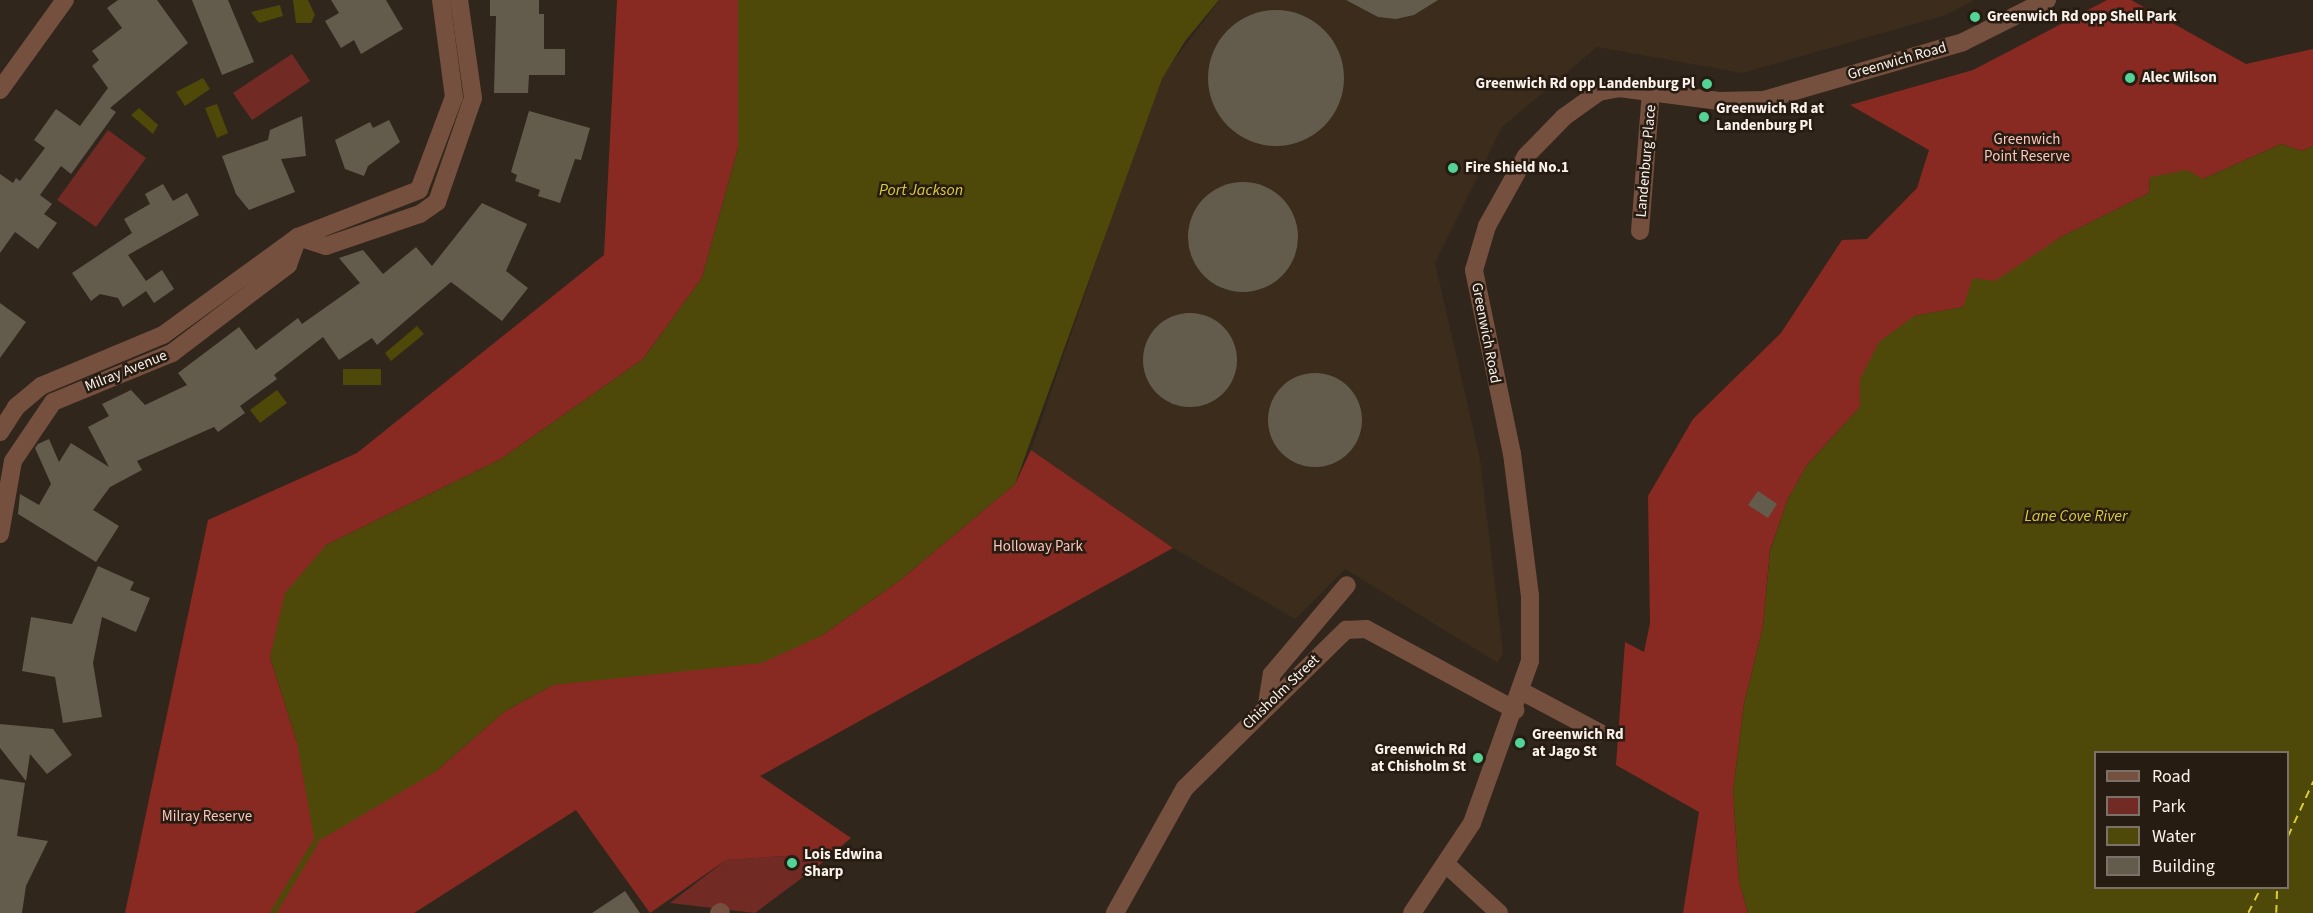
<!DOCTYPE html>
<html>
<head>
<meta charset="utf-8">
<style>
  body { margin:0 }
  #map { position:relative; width:2313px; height:913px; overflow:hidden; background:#31261b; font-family:"Source Sans 3",sans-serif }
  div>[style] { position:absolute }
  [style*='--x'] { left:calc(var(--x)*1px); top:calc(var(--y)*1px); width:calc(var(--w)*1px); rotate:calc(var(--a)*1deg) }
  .built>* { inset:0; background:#3b2c1c }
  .green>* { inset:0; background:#722b24 }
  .forest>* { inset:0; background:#882a22 }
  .water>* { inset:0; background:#4e4809 }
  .stream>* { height:6px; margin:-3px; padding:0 3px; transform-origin:3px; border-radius:3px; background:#4e4809 }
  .ferry>* { height:1.5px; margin-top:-0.75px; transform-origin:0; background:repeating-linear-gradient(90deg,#dccd38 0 8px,transparent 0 14px) }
  .building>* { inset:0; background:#635c4d }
  .round { border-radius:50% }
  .minor>* { height:18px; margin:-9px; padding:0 9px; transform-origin:9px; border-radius:9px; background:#76503e }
  .dots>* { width:16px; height:16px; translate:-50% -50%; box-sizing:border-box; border:3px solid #271c12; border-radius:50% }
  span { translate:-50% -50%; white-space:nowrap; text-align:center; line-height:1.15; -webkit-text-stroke:5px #271c12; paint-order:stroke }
  .poi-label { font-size:15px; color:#f9f1ea; font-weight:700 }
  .left { translate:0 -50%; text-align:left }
  .right { translate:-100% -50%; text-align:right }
  .street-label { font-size:15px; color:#f9f1ea }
  .park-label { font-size:15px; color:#fcc5bd }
  .water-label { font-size:16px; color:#dccd38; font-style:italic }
  .legend { position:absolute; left:2094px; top:751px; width:195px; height:138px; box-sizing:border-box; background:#271c12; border:2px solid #7b7168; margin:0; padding:8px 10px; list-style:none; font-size:18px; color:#f9f1ea }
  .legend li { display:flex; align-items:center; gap:12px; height:30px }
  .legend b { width:30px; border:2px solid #7b7168 }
</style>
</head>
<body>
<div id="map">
  <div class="built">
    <i style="clip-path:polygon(1220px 0,1975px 0,1946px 15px,1742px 73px,1597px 47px,1502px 127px,1435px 263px,1480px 459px,1503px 652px,1498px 663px,1345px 569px,1295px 619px,1173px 548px,1031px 450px,1159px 80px)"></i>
  </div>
  <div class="green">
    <i style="clip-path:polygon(292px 54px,310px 81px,252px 120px,233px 93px)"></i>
    <i style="clip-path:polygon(108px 130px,146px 158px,96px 227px,57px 200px)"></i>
    <i style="clip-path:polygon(786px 856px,818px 866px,755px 913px,670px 903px,726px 860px)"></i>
  </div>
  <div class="forest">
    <i style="clip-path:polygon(617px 0,738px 0,738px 148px,702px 278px,643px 359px,501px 459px,326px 545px,270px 657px,297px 742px,435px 772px,505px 711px,553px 685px,821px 636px,899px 581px,1015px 484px,1031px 450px,1173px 548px,760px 776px,851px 838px,818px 866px,786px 856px,726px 860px,650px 913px,576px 810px,414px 913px,125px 913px,208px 520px,357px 453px,604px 255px)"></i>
    <i style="clip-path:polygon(2107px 0,2131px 0,2246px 64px,2313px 49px,2313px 146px,2302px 151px,2281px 144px,2203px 179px,2150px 177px,2149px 193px,2061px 237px,1963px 307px,1915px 316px,1860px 379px,1860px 407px,1807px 465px,1788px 499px,1770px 550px,1763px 627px,1744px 704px,1733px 791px,1739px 881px,1748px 913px,1683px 913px,1699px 812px,1616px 765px,1625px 642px,1644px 652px,1650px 623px,1648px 496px,1693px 419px,1781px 333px,1842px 240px,1867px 239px,1917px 188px,1929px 150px,1850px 105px,1973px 70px)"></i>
  </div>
  <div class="water">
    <i style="clip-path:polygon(293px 0,308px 0,315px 15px,311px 23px,296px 23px)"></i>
    <i style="clip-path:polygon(738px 0,1219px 0,1185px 41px,1162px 79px,1015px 484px,899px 581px,821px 636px,762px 663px,553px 685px,505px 711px,435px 772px,315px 843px,297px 742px,270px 657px,285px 593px,326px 545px,501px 459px,643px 359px,702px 278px,738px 148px)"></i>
    <i style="clip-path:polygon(280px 5px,283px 16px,259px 23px,251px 12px)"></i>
    <i style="clip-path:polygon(203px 78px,210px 89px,185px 106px,176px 92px)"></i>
    <i style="clip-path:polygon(217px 104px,228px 133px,217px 138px,205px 108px)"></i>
    <i style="clip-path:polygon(139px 108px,158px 125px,153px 134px,131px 115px)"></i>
    <i style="clip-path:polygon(evenodd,2281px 144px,2302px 151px,2313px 146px,2313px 913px,1748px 913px,1739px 881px,1733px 791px,1744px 704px,1763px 627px,1770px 551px,1788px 499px,1807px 465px,1860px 407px,1860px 379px,1879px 342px,1914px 316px,1963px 307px,1973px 278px,1995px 281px,2061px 237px,2149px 193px,2150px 177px,2187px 170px,2203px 179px,2281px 144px,2096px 752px,2288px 752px,2288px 888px,2096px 888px,2096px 752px)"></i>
    <i style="clip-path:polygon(417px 326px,424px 334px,391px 361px,385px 353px)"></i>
    <i style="clip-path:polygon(343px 369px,381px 369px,381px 385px,343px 385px)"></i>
    <i style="clip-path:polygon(277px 390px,287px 403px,260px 423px,250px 410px)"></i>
  </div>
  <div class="stream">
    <i style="--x:273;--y:913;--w:82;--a:-59"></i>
  </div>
  <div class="ferry">
    <i style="--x:2288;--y:836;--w:60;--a:-65.2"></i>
    <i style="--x:2248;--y:913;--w:28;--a:-63"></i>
    <i style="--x:2276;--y:913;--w:25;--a:-88"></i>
  </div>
  <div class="building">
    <i style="clip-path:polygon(118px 0,157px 0,188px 43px,110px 108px,116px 112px,71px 174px,61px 166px,40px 195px,52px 204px,44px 214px,57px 223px,38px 249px,15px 232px,0 253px,0 174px,13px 183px,16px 178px,20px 181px,45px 148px,34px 140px,56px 109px,80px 126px,108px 88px,92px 66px,99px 60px,92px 51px,122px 28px,107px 8px)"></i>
    <i style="clip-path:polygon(192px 0,228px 0,254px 62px,222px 75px)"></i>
    <i style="clip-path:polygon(331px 0,386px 0,403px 29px,361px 54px,354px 40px,341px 48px,325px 21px,339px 13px)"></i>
    <i style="clip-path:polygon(490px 0,539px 0,539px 14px,544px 14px,544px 49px,565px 49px,565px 75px,529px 75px,528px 93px,494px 93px,496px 16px,490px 16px)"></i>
    <i style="clip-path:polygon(1346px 0,1438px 0,1414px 15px,1396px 19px,1378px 17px)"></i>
    <i class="round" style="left:1208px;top:10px;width:136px;height:136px"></i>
    <i style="clip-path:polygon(529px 111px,590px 128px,581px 160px,575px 159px,560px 203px,538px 196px,540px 190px,515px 181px,517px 175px,511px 172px)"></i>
    <i style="clip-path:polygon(302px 116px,306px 156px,281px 159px,295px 192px,249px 210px,236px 194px,222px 156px,268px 140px,270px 130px)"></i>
    <i style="clip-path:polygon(389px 120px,400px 142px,368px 166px,364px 176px,345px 169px,335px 140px,370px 122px,373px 128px)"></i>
    <i class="round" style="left:1188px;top:182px;width:110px;height:110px"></i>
    <i style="clip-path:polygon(163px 184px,173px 201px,187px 193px,199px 215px,128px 255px,146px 281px,162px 270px,174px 289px,154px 303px,146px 291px,123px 307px,118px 298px,100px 294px,91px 301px,72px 273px,132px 233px,124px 219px,150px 204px,145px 194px)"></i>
    <i style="clip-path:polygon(482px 203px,527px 224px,506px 271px,528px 288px,502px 321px,451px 282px,377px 345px,372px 338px,339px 360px,323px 337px,274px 375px,277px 379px,240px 406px,245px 413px,218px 432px,214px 427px,137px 461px,142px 470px,110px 487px,93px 510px,119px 526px,96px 562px,18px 514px,20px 494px,39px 505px,51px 484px,35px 448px,38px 444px,49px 439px,59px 462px,71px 443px,109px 467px,88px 427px,109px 416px,102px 404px,131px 390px,145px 405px,187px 385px,178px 373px,239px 327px,256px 350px,298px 318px,302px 324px,360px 283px,339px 258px,363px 250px,383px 274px,416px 247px,432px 266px)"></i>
    <i style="clip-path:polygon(0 303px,26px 322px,0 358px)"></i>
    <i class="round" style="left:1143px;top:313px;width:94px;height:94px"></i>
    <i class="round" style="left:1268px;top:373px;width:94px;height:94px"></i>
    <i style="clip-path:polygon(1758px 491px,1777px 504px,1768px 518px,1748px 505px)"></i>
    <i style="clip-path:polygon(98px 566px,134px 582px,130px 590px,150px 598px,136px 632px,102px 617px,93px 663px,102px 717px,63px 723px,55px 677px,22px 671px,31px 617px,72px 624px)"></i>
    <i style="clip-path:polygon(0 724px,53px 729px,72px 755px,47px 774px,30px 754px,26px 781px,0 748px)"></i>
    <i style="clip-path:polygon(0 779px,25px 783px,17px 836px,48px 841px,26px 886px,22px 913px,0 913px)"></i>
    <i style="clip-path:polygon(625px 891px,640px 913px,592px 913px)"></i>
  </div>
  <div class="minor">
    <i style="--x:0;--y:90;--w:111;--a:-54.2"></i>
    <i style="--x:1640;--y:231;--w:141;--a:-85.5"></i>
    <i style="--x:298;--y:237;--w:29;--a:18"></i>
    <i style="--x:326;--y:246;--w:99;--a:-18.8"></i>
    <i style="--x:420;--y:214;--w:21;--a:-35"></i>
    <i style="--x:437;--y:202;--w:110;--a:-70.9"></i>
    <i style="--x:473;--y:98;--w:99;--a:-98.1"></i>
    <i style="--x:0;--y:432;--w:30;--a:-57"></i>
    <i style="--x:16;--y:407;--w:33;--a:-40"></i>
    <i style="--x:41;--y:386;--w:132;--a:-22.7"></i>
    <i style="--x:163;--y:335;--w:167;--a:-36"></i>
    <i style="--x:298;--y:237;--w:130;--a:-21.2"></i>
    <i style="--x:419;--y:190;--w:99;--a:-69.4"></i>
    <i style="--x:454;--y:97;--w:98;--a:-97.6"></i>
    <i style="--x:0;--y:534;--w:74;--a:-79.9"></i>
    <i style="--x:13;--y:461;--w:71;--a:-55.9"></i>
    <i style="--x:53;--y:402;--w:129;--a:-22.4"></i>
    <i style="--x:172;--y:353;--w:146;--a:-37.2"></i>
    <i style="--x:288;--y:265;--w:30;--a:-70"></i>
    <i style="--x:1521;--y:691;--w:89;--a:28"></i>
    <i style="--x:1267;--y:704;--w:30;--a:-81"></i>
    <i style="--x:1272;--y:674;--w:116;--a:-49.9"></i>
    <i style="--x:1447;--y:865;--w:71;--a:42.7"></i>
    <i style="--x:719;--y:913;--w:2;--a:-27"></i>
    <i style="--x:1115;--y:913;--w:143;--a:-60.8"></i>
    <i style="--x:1185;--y:788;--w:226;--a:-44.5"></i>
    <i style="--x:1346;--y:630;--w:20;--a:-3"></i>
    <i style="--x:1366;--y:629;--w:170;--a:28.5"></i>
    <i style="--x:1412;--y:913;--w:108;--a:-56.3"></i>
    <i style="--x:1472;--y:823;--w:172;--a:-70.3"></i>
    <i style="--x:1530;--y:661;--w:65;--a:-90"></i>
    <i style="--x:1530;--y:596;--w:143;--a:-97.2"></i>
    <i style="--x:1512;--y:454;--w:188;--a:-101.7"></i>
    <i style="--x:1474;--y:270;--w:46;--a:-73.5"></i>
    <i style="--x:1487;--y:226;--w:80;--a:-60.9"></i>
    <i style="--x:1526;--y:156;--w:54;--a:-45.7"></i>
    <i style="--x:1564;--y:117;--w:43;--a:-35.5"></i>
    <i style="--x:1599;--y:92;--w:20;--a:-11"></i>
    <i style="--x:1619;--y:88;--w:101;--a:7.4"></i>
    <i style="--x:1719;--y:101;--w:45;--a:-1.3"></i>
    <i style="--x:1764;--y:100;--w:207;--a:-16.2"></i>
    <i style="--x:1963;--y:42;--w:94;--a:-26.6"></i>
  </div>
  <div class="dots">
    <i style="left:1975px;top:17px;background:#53d396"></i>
    <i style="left:2130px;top:78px;background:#53d396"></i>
    <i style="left:1707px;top:84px;background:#53d396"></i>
    <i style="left:1704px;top:117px;background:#53d396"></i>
    <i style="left:1453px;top:168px;background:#53d396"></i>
    <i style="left:1520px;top:743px;background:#53d396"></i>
    <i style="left:1478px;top:758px;background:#53d396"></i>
    <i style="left:792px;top:863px;background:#53d396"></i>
  </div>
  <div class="poi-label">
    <span class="left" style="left:1987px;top:17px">Greenwich Rd opp Shell Park</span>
    <span class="left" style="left:2142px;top:78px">Alec Wilson</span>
    <span class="right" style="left:1695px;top:84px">Greenwich Rd opp Landenburg Pl</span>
    <span class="left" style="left:1716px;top:117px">Greenwich Rd at<br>Landenburg Pl</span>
    <span class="left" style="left:1465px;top:168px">Fire Shield No.1</span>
    <span class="left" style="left:1532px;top:743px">Greenwich Rd<br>at Jago St</span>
    <span class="right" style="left:1466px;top:758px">Greenwich Rd<br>at Chisholm St</span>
    <span class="left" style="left:804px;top:863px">Lois Edwina<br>Sharp</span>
  </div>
  <div class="street-label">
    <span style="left:1897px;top:61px;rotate:-16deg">Greenwich Road</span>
    <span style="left:1646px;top:161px;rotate:-85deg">Landenburg Place</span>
    <span style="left:1486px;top:333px;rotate:79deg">Greenwich Road</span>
    <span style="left:126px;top:371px;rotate:-22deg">Milray Avenue</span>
    <span style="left:1281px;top:692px;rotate:-44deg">Chisholm Street</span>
  </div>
  <div class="park-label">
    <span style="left:2027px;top:148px">Greenwich<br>Point Reserve</span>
    <span style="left:1038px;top:547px">Holloway Park</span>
    <span style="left:207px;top:817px">Milray Reserve</span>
  </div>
  <div class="water-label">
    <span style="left:921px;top:190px">Port Jackson</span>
    <span style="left:2076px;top:516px">Lane Cove River</span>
  </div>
  <ul class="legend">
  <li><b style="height:8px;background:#76503e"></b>Road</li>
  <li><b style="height:16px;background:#722b24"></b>Park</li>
  <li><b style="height:16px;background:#4e4809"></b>Water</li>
  <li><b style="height:16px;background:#635c4d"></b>Building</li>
  </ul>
</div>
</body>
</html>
